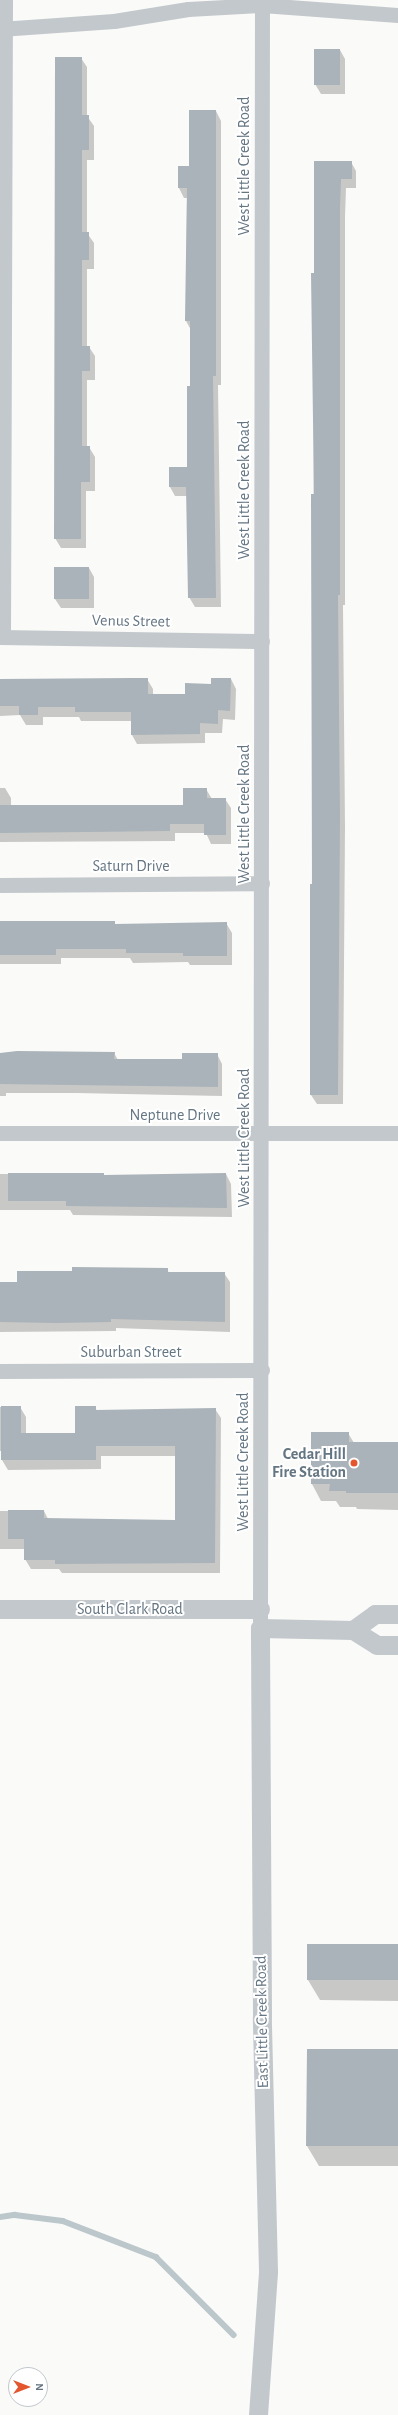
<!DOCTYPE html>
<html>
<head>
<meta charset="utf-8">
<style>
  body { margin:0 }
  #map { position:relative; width:398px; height:2415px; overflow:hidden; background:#fafaf8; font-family:"Alegreya Sans",sans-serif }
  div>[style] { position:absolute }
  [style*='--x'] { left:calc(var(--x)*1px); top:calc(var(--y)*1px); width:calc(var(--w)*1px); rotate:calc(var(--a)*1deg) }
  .shadow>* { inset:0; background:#0003 }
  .stream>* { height:5.5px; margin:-2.75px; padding:0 2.75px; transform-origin:2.75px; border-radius:2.75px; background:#bbc7cb }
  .building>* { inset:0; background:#aab3b9 }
  .minor>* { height:15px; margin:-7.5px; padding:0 7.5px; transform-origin:7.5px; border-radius:7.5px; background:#c3c8cc }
  .tertiary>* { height:19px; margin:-9.5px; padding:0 9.5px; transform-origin:9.5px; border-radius:9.5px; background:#c3c8cc }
  .dots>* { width:11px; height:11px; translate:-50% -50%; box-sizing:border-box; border:2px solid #fff; border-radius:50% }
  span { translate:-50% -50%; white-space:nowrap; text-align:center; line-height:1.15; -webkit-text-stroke:4px #fff; paint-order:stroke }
  .street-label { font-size:16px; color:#657683 }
  .poi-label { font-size:16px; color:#657683; font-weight:700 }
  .right { translate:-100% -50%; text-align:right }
  .north { position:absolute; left:8px; top:2367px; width:40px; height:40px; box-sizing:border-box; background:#fff; border:1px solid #c1c8cd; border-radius:50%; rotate:90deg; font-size:11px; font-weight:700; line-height:16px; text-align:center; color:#657683 }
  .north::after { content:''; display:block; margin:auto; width:14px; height:18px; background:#e4572e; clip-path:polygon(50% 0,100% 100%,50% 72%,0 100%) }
</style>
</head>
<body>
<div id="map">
  <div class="shadow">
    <i style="clip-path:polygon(340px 50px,345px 59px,345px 94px,321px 94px,315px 84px)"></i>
    <i style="clip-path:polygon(81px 58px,87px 67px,87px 116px,94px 126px,94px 160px,87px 160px,87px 233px,94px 243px,94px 269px,87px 269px,87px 347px,89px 347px,95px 356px,95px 380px,87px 380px,87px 447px,89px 447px,95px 457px,95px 491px,86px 491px,86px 548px,61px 548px,55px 538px)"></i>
    <i style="clip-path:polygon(216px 111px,221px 121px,221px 385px,218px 385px,221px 607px,195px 607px,189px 597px,187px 496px,175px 496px,170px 487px,188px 468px,191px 387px,191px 330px,186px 321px,187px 198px,184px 198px,179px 188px,179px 167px,190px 167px)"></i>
    <i style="clip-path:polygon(315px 162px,351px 162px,356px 171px,356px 188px,346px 188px,345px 217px,345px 605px,343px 605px,345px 827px,343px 1104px,317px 1104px,311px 1095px)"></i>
    <i style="clip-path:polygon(89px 568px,94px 577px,94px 608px,61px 608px,55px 599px)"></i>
    <i style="clip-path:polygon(0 679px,147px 679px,153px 689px,153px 695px,186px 695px,231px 679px,236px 689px,235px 720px,223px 719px,222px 733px,205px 733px,205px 743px,137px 744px,132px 735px,132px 721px,81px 721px,79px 717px,43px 717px,43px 725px,26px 725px,20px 715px,0 716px)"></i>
    <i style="clip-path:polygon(0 788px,5px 788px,11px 798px,11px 806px,184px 806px,206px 789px,212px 799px,225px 799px,231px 808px,231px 844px,211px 844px,206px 833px,175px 833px,175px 841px,0 842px)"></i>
    <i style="clip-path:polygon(0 922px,114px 922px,116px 925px,226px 923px,232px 933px,232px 965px,190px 965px,188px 962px,133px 963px,130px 958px,61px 958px,61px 964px,0 964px)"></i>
    <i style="clip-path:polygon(0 1053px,114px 1053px,118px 1060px,183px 1060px,217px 1054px,222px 1064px,222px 1096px,76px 1093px,6px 1093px,6px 1096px,0 1096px)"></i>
    <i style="clip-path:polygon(0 1174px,103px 1174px,105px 1176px,226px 1174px,231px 1184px,232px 1217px,73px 1215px,70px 1210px,0 1210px)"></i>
    <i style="clip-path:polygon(167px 1269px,169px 1273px,224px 1273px,230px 1282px,230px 1332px,116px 1328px,116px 1331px,0 1332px,0 1282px,18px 1283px,73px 1272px)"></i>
    <i style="clip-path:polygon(0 1407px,20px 1407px,26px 1417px,26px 1434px,76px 1434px,95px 1407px,97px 1411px,215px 1409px,221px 1418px,220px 1573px,62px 1573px,59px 1569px,31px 1569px,25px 1559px,25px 1549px,0 1549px,0 1511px,44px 1511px,48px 1519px,176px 1521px,176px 1456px,101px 1456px,101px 1469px,8px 1470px,2px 1460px,2px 1451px,0 1451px)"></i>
    <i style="clip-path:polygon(348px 1433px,354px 1443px,398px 1443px,398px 1510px,357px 1509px,356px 1507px,340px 1507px,336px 1501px,321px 1501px,312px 1484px)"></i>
    <i style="clip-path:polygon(398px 1945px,398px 2001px,320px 2000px,308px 1980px)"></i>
    <i style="clip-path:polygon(398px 2050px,398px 2166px,319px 2166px,307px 2146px)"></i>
  </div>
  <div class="stream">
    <i style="--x:0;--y:2217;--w:15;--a:-8"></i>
    <i style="--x:15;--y:2215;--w:48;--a:7.1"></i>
    <i style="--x:63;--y:2221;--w:100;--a:21.2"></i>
    <i style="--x:156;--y:2257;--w:110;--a:45"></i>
  </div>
  <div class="building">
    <i style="clip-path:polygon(314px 49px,340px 49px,340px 85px,314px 85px)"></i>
    <i style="clip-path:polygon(55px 57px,82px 57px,82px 115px,89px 115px,89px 150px,82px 150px,82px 232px,89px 232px,89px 260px,82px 260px,82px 346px,90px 346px,90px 371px,82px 371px,82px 446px,90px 446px,90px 482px,81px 482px,81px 539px,54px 539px)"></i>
    <i style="clip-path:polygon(189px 110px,216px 110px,216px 376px,213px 376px,216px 598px,188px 598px,186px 487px,169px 487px,169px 467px,187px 467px,187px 386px,190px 386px,190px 321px,185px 321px,187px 188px,178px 188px,178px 166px,189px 166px)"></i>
    <i style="clip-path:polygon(314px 161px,352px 161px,352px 179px,341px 179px,340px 207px,340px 595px,338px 595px,340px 817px,338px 1095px,310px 1095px,310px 884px,312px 884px,311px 494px,314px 494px,311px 273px,314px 273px)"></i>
    <i style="clip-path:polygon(54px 567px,89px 567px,89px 599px,54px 599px)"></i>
    <i style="clip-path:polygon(131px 678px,148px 678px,148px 694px,185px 694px,185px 683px,211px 684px,211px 678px,231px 678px,230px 711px,218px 710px,218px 724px,200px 723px,200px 734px,131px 735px,131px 712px,75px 712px,75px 707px,38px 707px,38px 715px,19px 715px,19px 706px,0 706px,0 679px)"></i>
    <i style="clip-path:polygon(183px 788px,207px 788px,207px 798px,226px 798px,226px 835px,204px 835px,204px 824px,170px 824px,170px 831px,0 833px,0 805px,183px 805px)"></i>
    <i style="clip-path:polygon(0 921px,115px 921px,115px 924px,227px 922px,227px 956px,183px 956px,183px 953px,126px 953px,126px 949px,56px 949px,56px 955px,0 955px)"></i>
    <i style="clip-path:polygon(17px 1051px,115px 1052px,114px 1059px,182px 1059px,182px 1053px,218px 1053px,218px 1087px,0 1084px,0 1053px)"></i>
    <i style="clip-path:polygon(8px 1173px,104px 1173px,104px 1175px,226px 1173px,227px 1208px,66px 1206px,66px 1201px,8px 1201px)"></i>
    <i style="clip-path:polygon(72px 1267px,168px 1268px,168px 1272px,225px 1272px,225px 1322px,111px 1319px,111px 1322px,56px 1323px,0 1322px,0 1282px,17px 1282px,17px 1271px,72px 1271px)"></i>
    <i style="clip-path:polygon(1px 1406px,21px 1406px,21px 1433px,75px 1433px,75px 1406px,96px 1406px,96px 1410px,216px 1408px,215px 1563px,55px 1564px,55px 1560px,24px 1560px,24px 1539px,8px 1539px,8px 1510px,44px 1510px,44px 1518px,175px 1520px,175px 1446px,96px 1446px,96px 1460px,1px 1460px)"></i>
    <i style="clip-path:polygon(311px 1432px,349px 1432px,349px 1442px,398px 1442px,398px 1493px,346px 1493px,346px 1491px,329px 1491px,330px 1484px,311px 1484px)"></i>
    <i style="clip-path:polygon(307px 1944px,398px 1944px,398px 1980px,307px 1980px)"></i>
    <i style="clip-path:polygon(307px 2049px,398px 2049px,398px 2146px,306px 2146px)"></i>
  </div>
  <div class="minor">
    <i style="--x:0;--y:29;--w:114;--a:-4"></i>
    <i style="--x:114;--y:21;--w:75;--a:-9.2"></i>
    <i style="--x:188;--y:9;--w:74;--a:-3.1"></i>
    <i style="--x:262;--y:5;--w:136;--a:4.2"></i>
    <i style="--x:0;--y:637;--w:262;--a:0.9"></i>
    <i style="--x:3;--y:637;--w:637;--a:-89.82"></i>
    <i style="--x:0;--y:885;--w:262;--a:-0.4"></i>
    <i style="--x:0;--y:1133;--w:398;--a:0"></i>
    <i style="--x:0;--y:1371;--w:262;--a:-0.2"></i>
    <i style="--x:260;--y:1628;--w:1628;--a:-89.93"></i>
  </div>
  <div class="tertiary">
    <i style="--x:0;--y:1609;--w:260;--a:0"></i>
    <i style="--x:353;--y:1630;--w:27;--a:-36"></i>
    <i style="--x:375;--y:1614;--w:23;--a:0"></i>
    <i style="--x:258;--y:2415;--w:144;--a:-86"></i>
    <i style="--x:268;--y:2271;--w:254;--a:-91.4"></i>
    <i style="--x:262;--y:2017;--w:389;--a:-90.3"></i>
    <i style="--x:260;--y:1628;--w:93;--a:1.2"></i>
    <i style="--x:353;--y:1630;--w:28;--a:32"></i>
    <i style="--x:377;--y:1645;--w:21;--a:0"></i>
  </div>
  <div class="dots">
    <i style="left:354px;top:1463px;background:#e4572e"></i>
  </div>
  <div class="street-label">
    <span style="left:244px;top:166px;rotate:-90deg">West Little Creek Road</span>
    <span style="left:244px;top:490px;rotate:-90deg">West Little Creek Road</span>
    <span style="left:131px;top:621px;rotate:1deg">Venus Street</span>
    <span style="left:244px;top:814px;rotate:-90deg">West Little Creek Road</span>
    <span style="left:131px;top:866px">Saturn Drive</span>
    <span style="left:175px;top:1115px">Neptune Drive</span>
    <span style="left:244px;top:1138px;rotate:-90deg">West Little Creek Road</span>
    <span style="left:131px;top:1352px">Suburban Street</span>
    <span style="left:243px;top:1462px;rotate:-90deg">West Little Creek Road</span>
    <span style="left:130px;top:1609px">South Clark Road</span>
    <span style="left:262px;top:2022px;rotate:-91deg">East Little Creek Road</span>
  </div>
  <div class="poi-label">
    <span class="right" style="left:346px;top:1463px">Cedar Hill<br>Fire Station</span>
  </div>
  <div class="north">N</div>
</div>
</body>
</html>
